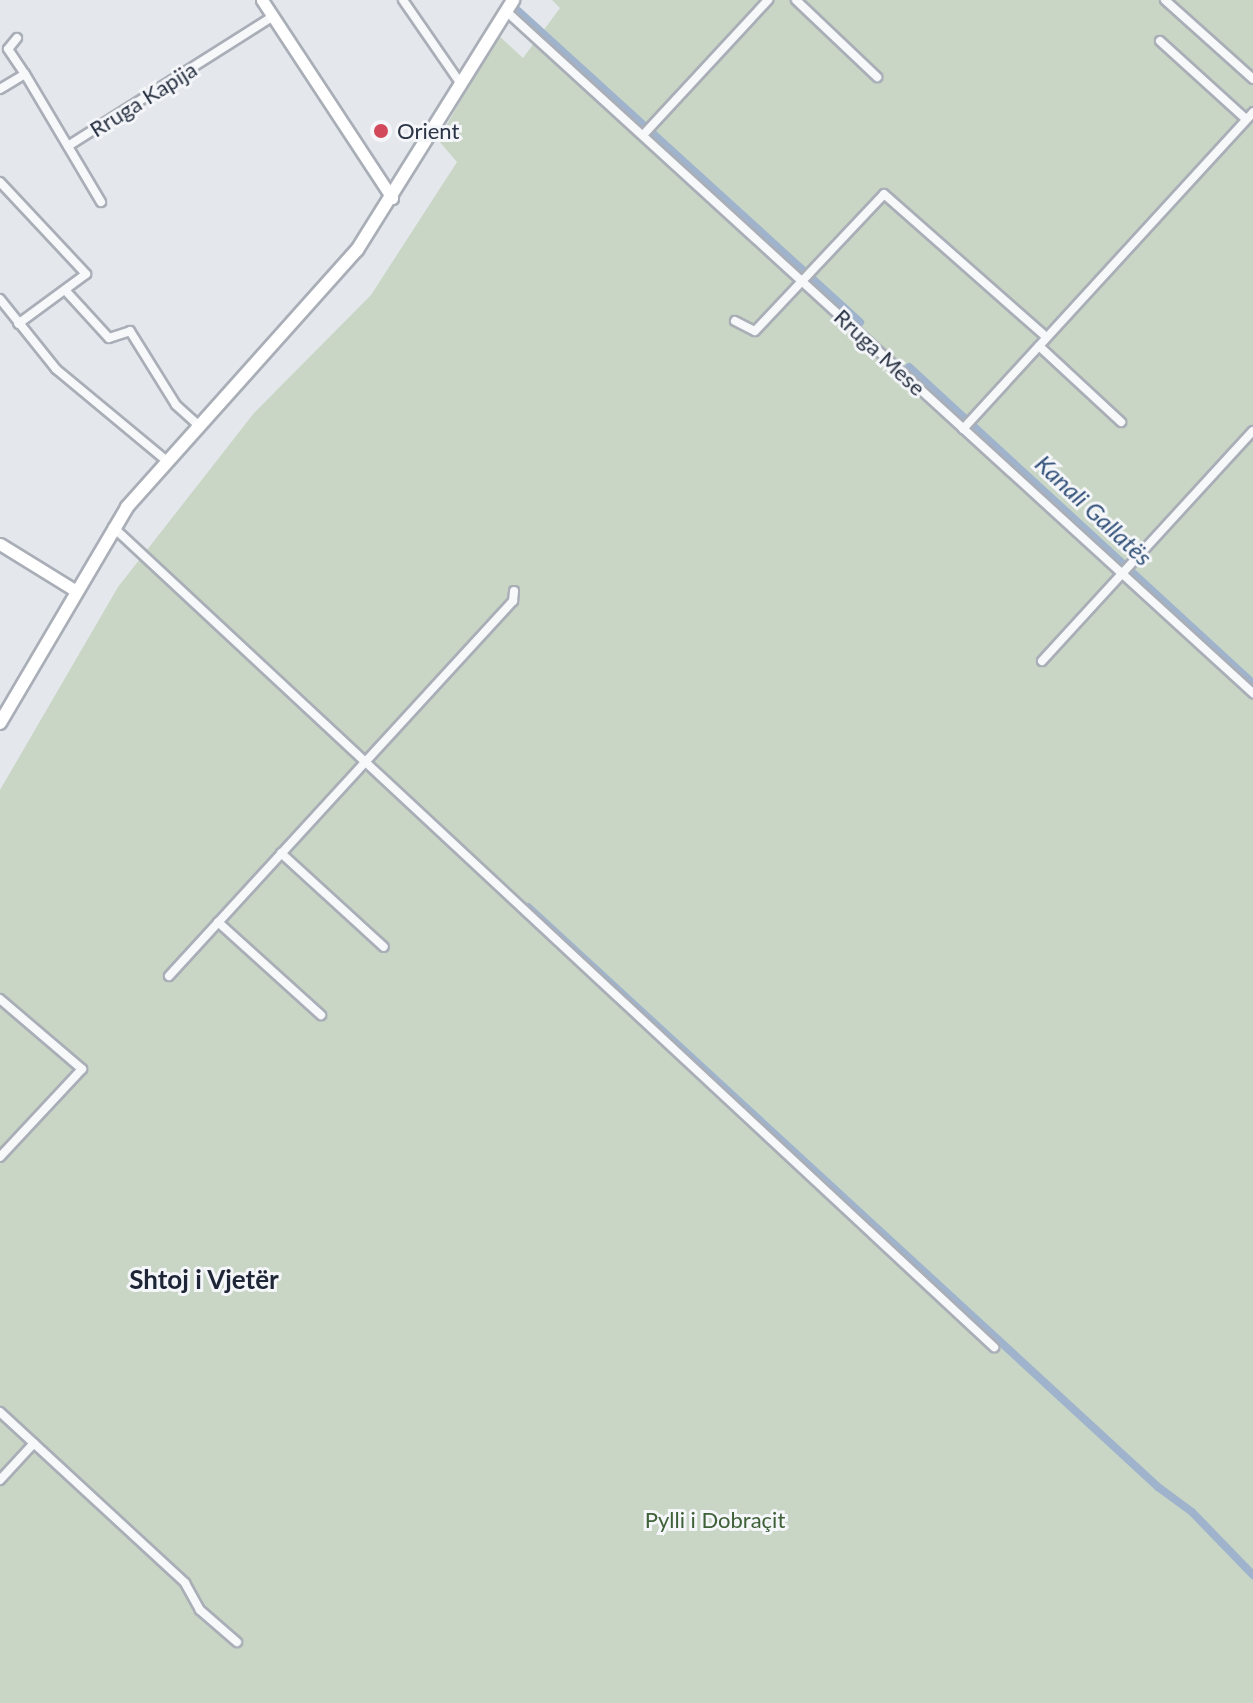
<!DOCTYPE html>
<html>
<head>
<meta charset="utf-8">
<style>
  body { margin:0 }
  #map { position:relative; width:1253px; height:1703px; overflow:hidden; background:#e4e7ec; font-family:Lato,sans-serif }
  div>[style] { position:absolute }
  [style*='--x'] { left:calc(var(--x)*1px); top:calc(var(--y)*1px); width:calc(var(--w)*1px); rotate:calc(var(--a)*1deg) }
  .green>* { inset:0; background:#c9d6c5 }
  .canal>* { height:8px; margin:-4px; padding:0 4px; transform-origin:4px; border-radius:4px; background:#9fb4cc }
  .roads { filter:drop-shadow(2px 0 #a9aeb7) drop-shadow(-2px 0 #a9aeb7) drop-shadow(0 2px #a9aeb7) drop-shadow(0 -2px #a9aeb7) }
  .street>* { height:8px; margin:-4px; padding:0 4px; transform-origin:4px; border-radius:4px; background:#f7f8fa }
  .secondary>* { height:11px; margin:-5.5px; padding:0 5.5px; transform-origin:5.5px; border-radius:5.5px; background:#fff }
  .primary>* { height:12px; margin:-6px; padding:0 6px; transform-origin:6px; border-radius:6px; background:#fff }
  .dots>* { width:22px; height:22px; translate:-50% -50%; box-sizing:border-box; border:4px solid #f4f6f9; border-radius:50% }
  span { translate:-50% -50%; white-space:nowrap; text-align:center; line-height:1.15; -webkit-text-stroke:6px #f4f6f9; paint-order:stroke }
  .street-label { font-size:22px; color:#2b3445 }
  .poi-label { font-size:22px; color:#2b3445 }
  .left { translate:0 -50%; text-align:left }
  .park-label { font-size:22px; color:#3f6138 }
  .water-label { font-size:24px; color:#34527a; font-style:italic }
  .quarter-label { font-size:26px; color:#1d2536; font-weight:700 }
</style>
</head>
<body>
<div id="map">
  <div class="green">
    <i style="clip-path:polygon(552px 0,1253px 0,1253px 1703px,0 1703px,0 790px,118px 587px,254px 413px,371px 295px,457px 162px,438px 140px,498px 35px,523px 58px,560px 8px)"></i>
  </div>
  <div class="canal">
    <i style="--x:517;--y:10;--w:464;--a:42.3"></i>
    <i style="--x:909;--y:367;--w:467;--a:42.6"></i>
    <i style="--x:528;--y:907;--w:856;--a:42.63"></i>
    <i style="--x:1158;--y:1487;--w:42;--a:36.3"></i>
    <i style="--x:1192;--y:1512;--w:88;--a:45.9"></i>
  </div>
  <div class="roads">
    <div class="street">
      <i style="--x:403;--y:0;--w:102;--a:55.4"></i>
      <i style="--x:796;--y:0;--w:112;--a:43.5"></i>
      <i style="--x:1165;--y:0;--w:118;--a:41.9"></i>
      <i style="--x:506;--y:11;--w:1012;--a:42.4"></i>
      <i style="--x:17;--y:38;--w:14;--a:129"></i>
      <i style="--x:8;--y:49;--w:30;--a:56"></i>
      <i style="--x:1160;--y:41;--w:116;--a:42.2"></i>
      <i style="--x:0;--y:89;--w:29;--a:-31"></i>
      <i style="--x:25;--y:74;--w:149;--a:59.3"></i>
      <i style="--x:644;--y:134;--w:183;--a:-47.2"></i>
      <i style="--x:68;--y:146;--w:241;--a:-32.3"></i>
      <i style="--x:0;--y:182;--w:126;--a:46.9"></i>
      <i style="--x:86;--y:274;--w:84;--a:143.7"></i>
      <i style="--x:65;--y:290;--w:65;--a:47.5"></i>
      <i style="--x:109;--y:338;--w:22;--a:-18"></i>
      <i style="--x:130;--y:331;--w:87;--a:58.1"></i>
      <i style="--x:176;--y:405;--w:25;--a:42"></i>
      <i style="--x:0;--y:299;--w:90;--a:51.3"></i>
      <i style="--x:56;--y:369;--w:138;--a:39.7"></i>
      <i style="--x:735;--y:321;--w:22;--a:27"></i>
      <i style="--x:755;--y:331;--w:188;--a:-46.7"></i>
      <i style="--x:884;--y:194;--w:216;--a:41.4"></i>
      <i style="--x:1039;--y:346;--w:112;--a:42.8"></i>
      <i style="--x:963;--y:429;--w:430;--a:-47.5"></i>
      <i style="--x:113;--y:527;--w:1204;--a:42.95"></i>
      <i style="--x:1042;--y:661;--w:312;--a:-47.5"></i>
      <i style="--x:281;--y:853;--w:139;--a:42.4"></i>
      <i style="--x:218;--y:922;--w:139;--a:42.1"></i>
      <i style="--x:169;--y:976;--w:509;--a:-47.47"></i>
      <i style="--x:513;--y:601;--w:10;--a:-84"></i>
      <i style="--x:0;--y:999;--w:108;--a:40.5"></i>
      <i style="--x:82;--y:1069;--w:120;--a:133"></i>
      <i style="--x:0;--y:1412;--w:252;--a:42.7"></i>
      <i style="--x:185;--y:1583;--w:31;--a:61"></i>
      <i style="--x:200;--y:1610;--w:49;--a:40.9"></i>
      <i style="--x:0;--y:1480;--w:50;--a:-47.4"></i>
    </div>
    <div class="secondary">
      <i style="--x:262;--y:0;--w:237;--a:56.7"></i>
      <i style="--x:0;--y:544;--w:89;--a:31.7"></i>
    </div>
    <div class="primary">
      <i style="--x:0;--y:723;--w:251;--a:-59.5"></i>
      <i style="--x:127;--y:507;--w:345;--a:-48.2"></i>
      <i style="--x:357;--y:250;--w:295;--a:-58"></i>
    </div>
  </div>
  <div class="dots">
    <i style="left:381px;top:131px;background:#d1495b"></i>
  </div>
  <div class="street-label">
    <span style="left:143px;top:99px;rotate:-32deg">Rruga Kapija</span>
    <span style="left:880px;top:352px;rotate:43deg">Rruga Mese</span>
  </div>
  <div class="poi-label">
    <span class="left" style="left:397px;top:131px">Orient</span>
  </div>
  <div class="park-label">
    <span style="left:715px;top:1520px">Pylli i Dobraçit</span>
  </div>
  <div class="water-label">
    <span style="left:1094px;top:510px;rotate:43deg">Kanali Gallatës</span>
  </div>
  <div class="quarter-label">
    <span style="left:204px;top:1280px">Shtoj i Vjetër</span>
  </div>
</div>
</body>
</html>
